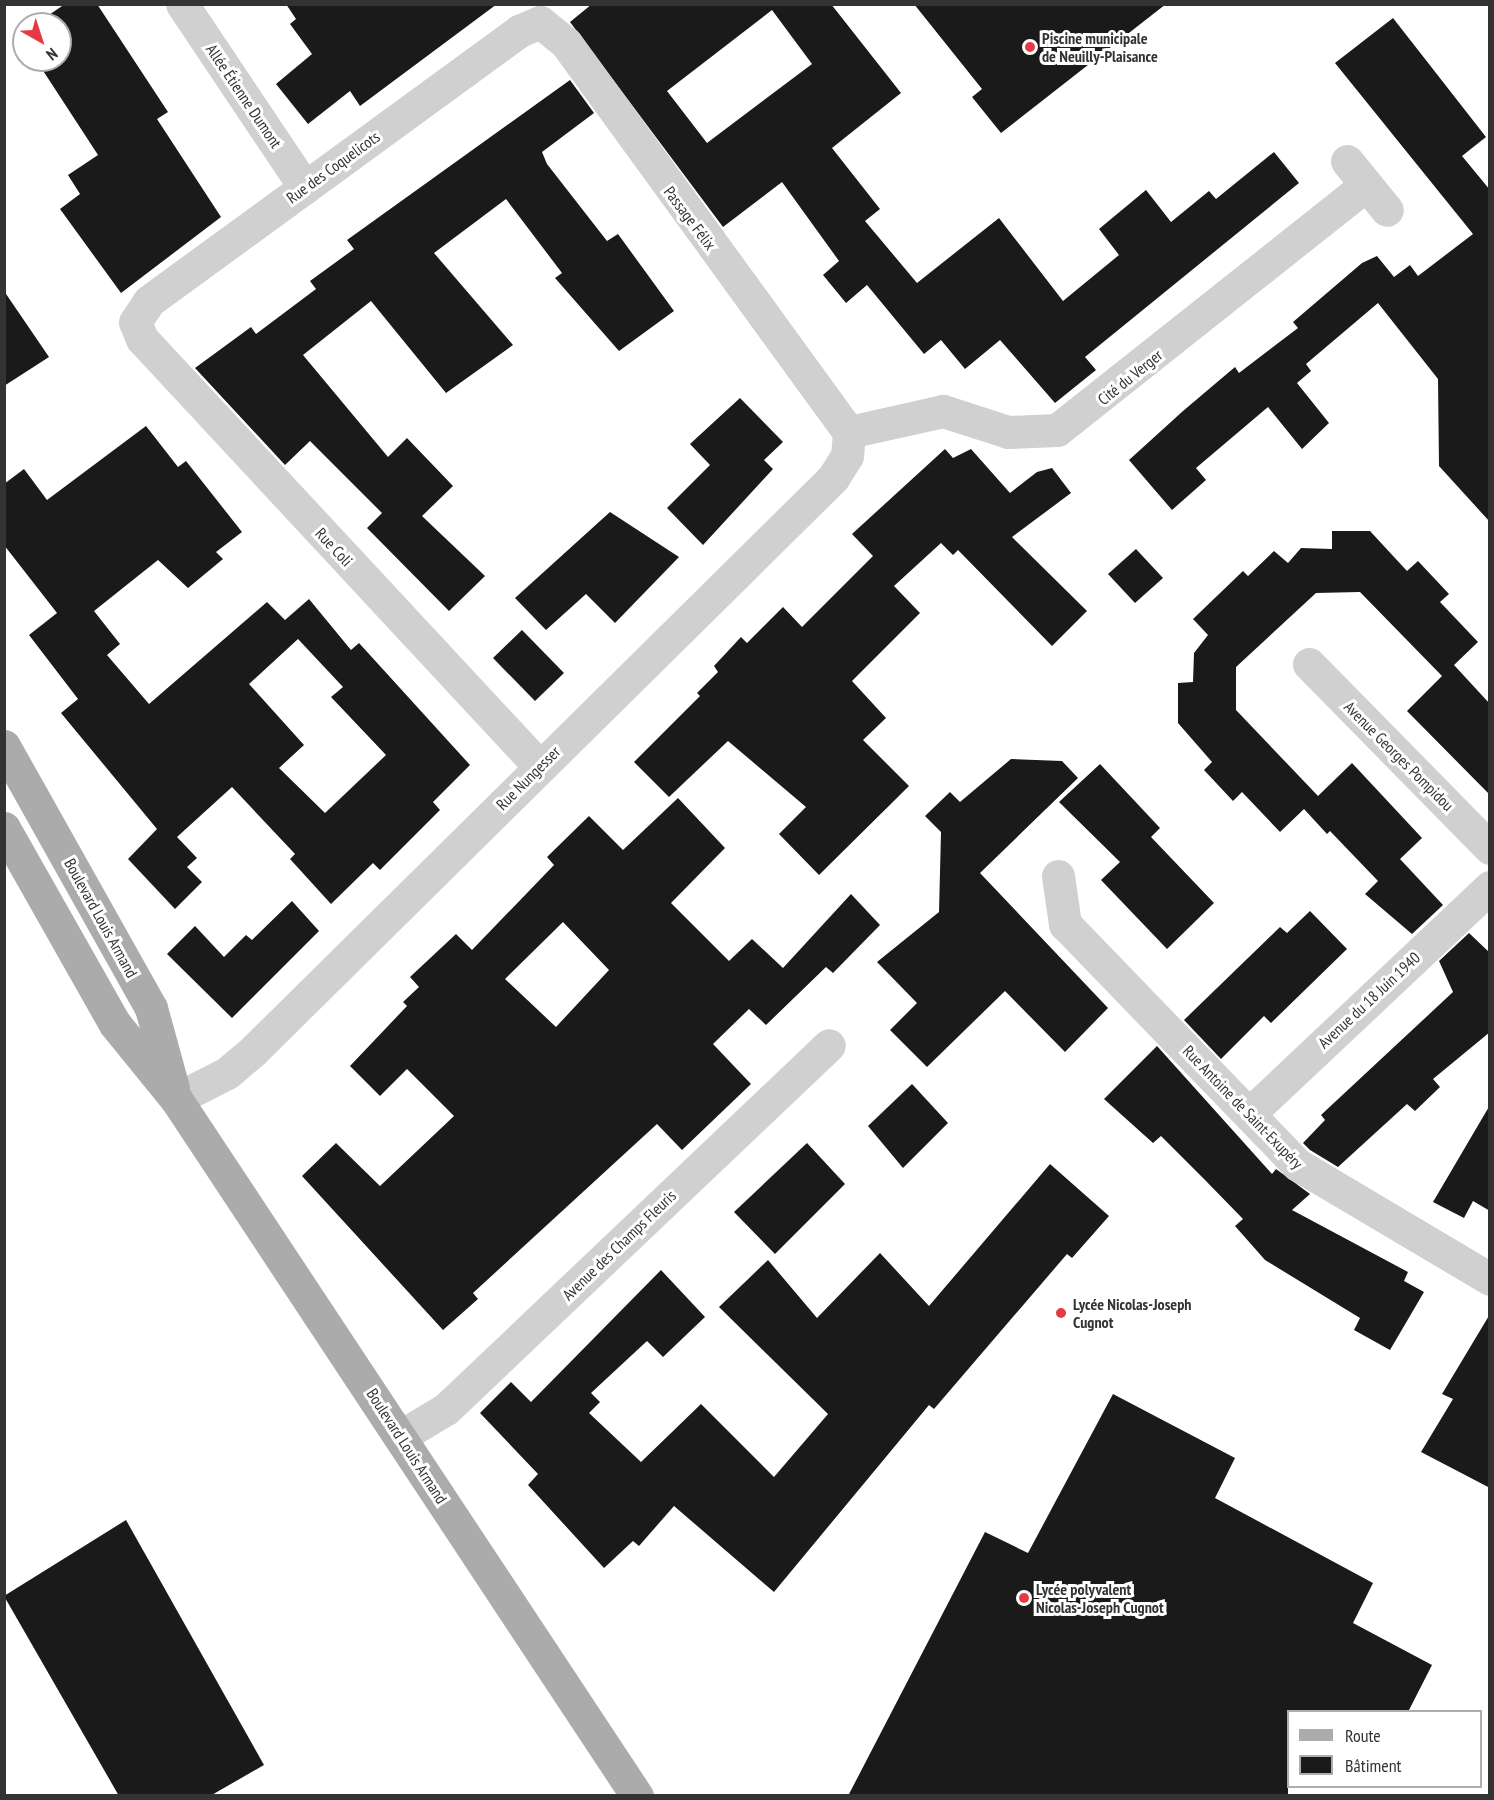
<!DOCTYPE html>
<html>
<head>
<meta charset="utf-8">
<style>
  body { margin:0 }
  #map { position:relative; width:1494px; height:1800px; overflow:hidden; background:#fff; font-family:"PT Sans Narrow",sans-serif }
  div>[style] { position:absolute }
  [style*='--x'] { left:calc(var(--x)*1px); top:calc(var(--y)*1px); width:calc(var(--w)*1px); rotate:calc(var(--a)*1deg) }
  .building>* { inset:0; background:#1a1a1a }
  .minor>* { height:33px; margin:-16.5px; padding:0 16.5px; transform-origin:16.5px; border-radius:16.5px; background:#d0d0d0 }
  .major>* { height:33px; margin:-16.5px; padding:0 16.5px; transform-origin:16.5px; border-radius:16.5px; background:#ababab }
  .dots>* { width:16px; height:16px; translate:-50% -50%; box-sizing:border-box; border:3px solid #fff; border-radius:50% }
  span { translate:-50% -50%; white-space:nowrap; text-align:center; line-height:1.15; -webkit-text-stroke:6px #fff; paint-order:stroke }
  .poi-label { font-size:16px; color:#333; font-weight:700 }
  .left { translate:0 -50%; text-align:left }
  .street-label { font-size:16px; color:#333 }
  .frame { position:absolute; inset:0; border:6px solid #333; pointer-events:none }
  .legend { position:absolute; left:1287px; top:1710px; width:195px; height:78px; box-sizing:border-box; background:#fff; border:2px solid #adadad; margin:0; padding:8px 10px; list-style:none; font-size:18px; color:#333 }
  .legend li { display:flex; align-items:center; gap:12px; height:30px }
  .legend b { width:30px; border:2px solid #adadad }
  .north { position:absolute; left:12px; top:12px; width:60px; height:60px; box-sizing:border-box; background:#fff; border:2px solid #adadad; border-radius:50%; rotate:141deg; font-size:16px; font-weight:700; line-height:24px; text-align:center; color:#333 }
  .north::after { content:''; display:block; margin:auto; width:21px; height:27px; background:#e63946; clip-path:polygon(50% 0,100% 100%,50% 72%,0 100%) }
</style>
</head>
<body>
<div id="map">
  <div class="building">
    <i style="clip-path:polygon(65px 4px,97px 4px,168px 112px,157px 119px,221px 217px,121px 293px,60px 209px,80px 194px,68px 175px,98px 155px,40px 66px,60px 60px,68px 48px,60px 24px,46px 17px)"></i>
    <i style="clip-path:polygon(286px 4px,497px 4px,360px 106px,350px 91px,308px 124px,276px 84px,312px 54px,290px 24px,296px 19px)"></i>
    <i style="clip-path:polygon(evenodd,592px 4px,831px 4px,901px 93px,832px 148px,880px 209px,865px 221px,917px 283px,999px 218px,1063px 301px,1119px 255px,1099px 229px,1146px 190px,1171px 222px,1209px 191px,1216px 199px,1274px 152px,1299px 183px,1085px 357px,1096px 370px,1055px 403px,1000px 340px,965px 369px,941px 340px,924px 354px,867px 285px,846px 303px,823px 275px,839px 261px,782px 182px,723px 227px,570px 22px,592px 4px,772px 10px,812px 64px,707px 143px,667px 91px,772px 10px)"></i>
    <i style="clip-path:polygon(914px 4px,1166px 4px,1001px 133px,972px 97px,982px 89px)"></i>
    <i style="clip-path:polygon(1393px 18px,1486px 137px,1462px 156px,1490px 190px,1490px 522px,1439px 466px,1438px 379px,1378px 303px,1306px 364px,1311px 371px,1297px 383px,1329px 423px,1302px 449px,1268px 407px,1196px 468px,1206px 480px,1172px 510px,1129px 460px,1183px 411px,1235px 367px,1239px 373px,1298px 328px,1293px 322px,1362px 263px,1377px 256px,1394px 277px,1410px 265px,1418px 276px,1473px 234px,1335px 63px)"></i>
    <i style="clip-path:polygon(570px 80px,594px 113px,542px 152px,547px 164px,607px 241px,618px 234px,674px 311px,619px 351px,555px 278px,562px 273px,506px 199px,434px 253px,513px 345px,446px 393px,371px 301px,303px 355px,388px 457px,407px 438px,453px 486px,422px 516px,485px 576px,449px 611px,367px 528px,382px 513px,310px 441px,285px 465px,195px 368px,251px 327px,256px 334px,316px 289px,310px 281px,354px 249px,347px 240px)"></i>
    <i style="clip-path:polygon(4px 291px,49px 357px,4px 386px)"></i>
    <i style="clip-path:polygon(740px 398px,783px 442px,764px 460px,773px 469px,703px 545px,667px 508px,710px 465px,690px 444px)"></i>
    <i style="clip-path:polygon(evenodd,146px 426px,178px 467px,186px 461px,242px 532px,216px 552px,223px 559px,188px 588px,158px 560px,94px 611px,120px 644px,107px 655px,149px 704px,267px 602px,285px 620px,309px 599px,351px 650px,359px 643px,470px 765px,433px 802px,440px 810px,380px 870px,373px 863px,331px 904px,290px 859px,295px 854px,232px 787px,177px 837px,197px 858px,187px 867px,202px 882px,175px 909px,128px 859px,157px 829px,61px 713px,78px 699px,29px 635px,57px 613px,4px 545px,4px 484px,24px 469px,47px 500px,146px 426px,298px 639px,343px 687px,331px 697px,386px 755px,325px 813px,279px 768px,304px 745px,249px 684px,298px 639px)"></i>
    <i style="clip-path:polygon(945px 449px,953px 458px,971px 449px,1010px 493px,1037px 472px,1052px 468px,1071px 493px,1012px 537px,1087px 611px,1052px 646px,958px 550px,953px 555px,941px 543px,894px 586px,920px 613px,852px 681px,886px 718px,863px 740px,909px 786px,819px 875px,779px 834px,806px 807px,728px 741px,669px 797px,634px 762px,700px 696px,697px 693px,718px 672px,714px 666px,741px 637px,747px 643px,783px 607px,802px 627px,873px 556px,852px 534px)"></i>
    <i style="clip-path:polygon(610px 512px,679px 557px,615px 623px,586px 594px,546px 630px,515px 598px)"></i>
    <i style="clip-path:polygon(1332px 531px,1370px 531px,1407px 571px,1418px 561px,1449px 594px,1440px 602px,1478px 642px,1454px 665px,1490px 704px,1490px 795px,1407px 711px,1442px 676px,1360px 592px,1316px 593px,1236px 667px,1236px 710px,1318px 796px,1352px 763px,1422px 838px,1400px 859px,1443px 905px,1412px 934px,1365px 894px,1378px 881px,1330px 831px,1327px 834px,1304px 809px,1280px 832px,1242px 792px,1233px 801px,1204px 770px,1212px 762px,1178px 723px,1178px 683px,1193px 682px,1194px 653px,1208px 635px,1193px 619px,1243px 571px,1248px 576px,1274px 551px,1288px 563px,1301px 548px,1332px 549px)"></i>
    <i style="clip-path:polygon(1136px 549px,1163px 578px,1135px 603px,1108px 574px)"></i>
    <i style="clip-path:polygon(522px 630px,564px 673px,535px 701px,493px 658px)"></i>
    <i style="clip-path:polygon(1011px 759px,1062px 761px,1078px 778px,980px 873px,1108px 1008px,1065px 1052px,1005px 991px,927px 1067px,890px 1030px,917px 1003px,877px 962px,939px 912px,941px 832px,925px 816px,950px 792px,960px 802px)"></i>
    <i style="clip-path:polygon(1100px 764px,1160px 828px,1151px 837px,1214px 903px,1167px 949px,1101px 880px,1120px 862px,1059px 802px)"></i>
    <i style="clip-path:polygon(evenodd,678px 798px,725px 848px,671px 903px,729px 961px,752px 939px,783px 968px,851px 894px,880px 925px,833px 973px,826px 967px,766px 1025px,749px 1009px,713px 1044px,751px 1084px,682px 1150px,657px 1124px,473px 1293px,478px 1299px,443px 1330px,302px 1176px,336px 1143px,380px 1186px,454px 1116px,407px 1069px,380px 1096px,350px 1066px,407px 1006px,403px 1002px,419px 987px,410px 977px,456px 934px,472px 950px,554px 865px,547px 857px,589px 816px,623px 850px,678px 798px,563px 922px,609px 970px,556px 1027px,505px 979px,563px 922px)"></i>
    <i style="clip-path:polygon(292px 901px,319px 931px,232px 1018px,167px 954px,195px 926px,224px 957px,246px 935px,252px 940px)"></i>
    <i style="clip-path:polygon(1310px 911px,1347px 949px,1271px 1023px,1264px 1016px,1221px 1059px,1184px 1020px,1280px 927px,1287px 933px)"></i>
    <i style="clip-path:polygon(1469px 933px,1490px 953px,1490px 1032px,1433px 1079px,1440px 1087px,1415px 1111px,1407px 1104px,1338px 1167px,1310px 1150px,1303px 1143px,1325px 1120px,1321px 1115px,1453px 992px,1439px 961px)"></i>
    <i style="clip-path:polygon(1157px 1046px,1272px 1174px,1276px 1169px,1310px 1194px,1292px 1210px,1408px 1272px,1404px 1281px,1424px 1292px,1390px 1350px,1354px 1330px,1360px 1318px,1265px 1260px,1235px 1226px,1243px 1219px,1206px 1181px,1161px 1136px,1153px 1143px,1104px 1099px)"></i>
    <i style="clip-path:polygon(912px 1084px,948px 1123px,903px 1168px,868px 1126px)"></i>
    <i style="clip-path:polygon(1490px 1105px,1490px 1211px,1473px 1201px,1464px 1218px,1433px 1202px)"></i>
    <i style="clip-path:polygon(807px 1143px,845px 1184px,775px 1254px,734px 1212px)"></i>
    <i style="clip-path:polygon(1050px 1164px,1109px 1216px,1072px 1258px,1067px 1254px,934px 1409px,929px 1405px,774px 1592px,674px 1506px,639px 1546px,633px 1541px,604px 1568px,528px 1485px,538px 1474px,480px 1413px,511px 1382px,531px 1402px,661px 1270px,705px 1317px,663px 1357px,647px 1341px,591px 1393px,600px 1402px,589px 1413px,641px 1462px,701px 1404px,774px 1477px,828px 1414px,719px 1307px,768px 1260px,817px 1318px,880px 1253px,929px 1306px)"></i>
    <i style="clip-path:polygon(1490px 1314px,1490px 1488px,1421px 1452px,1453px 1399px,1442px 1394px)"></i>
    <i style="clip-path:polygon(1113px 1394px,1235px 1458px,1215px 1498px,1373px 1583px,1353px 1623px,1432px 1665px,1408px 1712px,1288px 1712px,1288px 1796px,848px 1796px,985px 1532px,1028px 1553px)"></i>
    <i style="clip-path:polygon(126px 1520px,264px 1765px,210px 1796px,119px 1796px,4px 1596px)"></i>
  </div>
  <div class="minor">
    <i style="--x:182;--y:4;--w:221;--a:56.2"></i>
    <i style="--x:1347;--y:161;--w:63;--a:50.8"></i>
    <i style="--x:849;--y:432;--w:96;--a:-12.6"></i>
    <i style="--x:943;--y:411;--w:68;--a:17.9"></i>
    <i style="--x:1008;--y:432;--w:49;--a:-2.3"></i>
    <i style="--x:1057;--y:430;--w:394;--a:-38.4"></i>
    <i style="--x:1309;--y:664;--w:258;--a:45.5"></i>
    <i style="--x:540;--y:767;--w:584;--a:-132.92"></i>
    <i style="--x:142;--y:339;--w:18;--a:-112"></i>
    <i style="--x:135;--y:322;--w:25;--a:-56"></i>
    <i style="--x:149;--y:301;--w:458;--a:-36.1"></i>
    <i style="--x:519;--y:31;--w:23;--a:-23"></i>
    <i style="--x:540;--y:22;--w:33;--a:39"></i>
    <i style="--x:566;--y:43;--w:481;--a:54"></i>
    <i style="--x:1058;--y:876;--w:49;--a:81.7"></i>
    <i style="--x:1065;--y:924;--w:335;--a:46"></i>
    <i style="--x:1298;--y:1165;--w:223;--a:30.7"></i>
    <i style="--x:176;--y:1099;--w:57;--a:-27"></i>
    <i style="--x:227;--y:1073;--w:34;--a:-40"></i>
    <i style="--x:253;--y:1051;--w:815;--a:-44.65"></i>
    <i style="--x:833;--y:478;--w:26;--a:-58"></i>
    <i style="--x:847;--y:456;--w:24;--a:-85"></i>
    <i style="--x:1249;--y:1114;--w:331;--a:-43.3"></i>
    <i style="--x:401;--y:1436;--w:52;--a:-31"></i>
    <i style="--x:446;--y:1409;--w:528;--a:-43.54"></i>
  </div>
  <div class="major">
    <i style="--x:4;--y:746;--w:300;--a:60.7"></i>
    <i style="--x:151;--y:1008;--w:83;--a:74.6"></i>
    <i style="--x:4;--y:828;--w:225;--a:60.5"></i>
    <i style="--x:115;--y:1024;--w:97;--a:50.9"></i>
    <i style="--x:176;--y:1099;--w:836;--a:56.52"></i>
  </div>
  <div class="dots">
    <i style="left:1030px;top:47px;background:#e63946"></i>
    <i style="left:1061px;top:1313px;background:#e63946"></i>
    <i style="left:1024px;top:1598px;background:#e63946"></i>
  </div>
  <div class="poi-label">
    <span class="left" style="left:1042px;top:47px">Piscine municipale<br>de Neuilly-Plaisance</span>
    <span class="left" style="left:1073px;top:1313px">Lycée Nicolas-Joseph<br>Cugnot</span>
    <span class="left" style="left:1036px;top:1598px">Lycée polyvalent<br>Nicolas-Joseph Cugnot</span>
  </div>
  <div class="street-label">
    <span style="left:244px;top:96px;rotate:56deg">Allée Étienne Dumont</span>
    <span style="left:333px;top:167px;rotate:-36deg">Rue des Coquelicots</span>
    <span style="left:690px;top:218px;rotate:53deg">Passage Félix</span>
    <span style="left:1130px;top:377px;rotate:-39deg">Cité du Verger</span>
    <span style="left:334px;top:547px;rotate:47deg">Rue Coli</span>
    <span style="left:1399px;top:756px;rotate:45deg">Avenue Georges Pompidou</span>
    <span style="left:528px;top:778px;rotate:-45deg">Rue Nungesser</span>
    <span style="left:101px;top:918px;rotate:61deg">Boulevard Louis Armand</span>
    <span style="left:1369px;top:1000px;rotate:-43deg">Avenue du 18 Juin 1940</span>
    <span style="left:1243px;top:1107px;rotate:46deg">Rue Antoine de Saint-Exupéry</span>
    <span style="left:619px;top:1245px;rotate:-44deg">Avenue des Champs Fleuris</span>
    <span style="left:407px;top:1446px;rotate:57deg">Boulevard Louis Armand</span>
  </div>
  <div class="frame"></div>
  <ul class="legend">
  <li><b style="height:8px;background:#ababab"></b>Route</li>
  <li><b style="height:16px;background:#1a1a1a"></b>Bâtiment</li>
  </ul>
  <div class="north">N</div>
</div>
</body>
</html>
